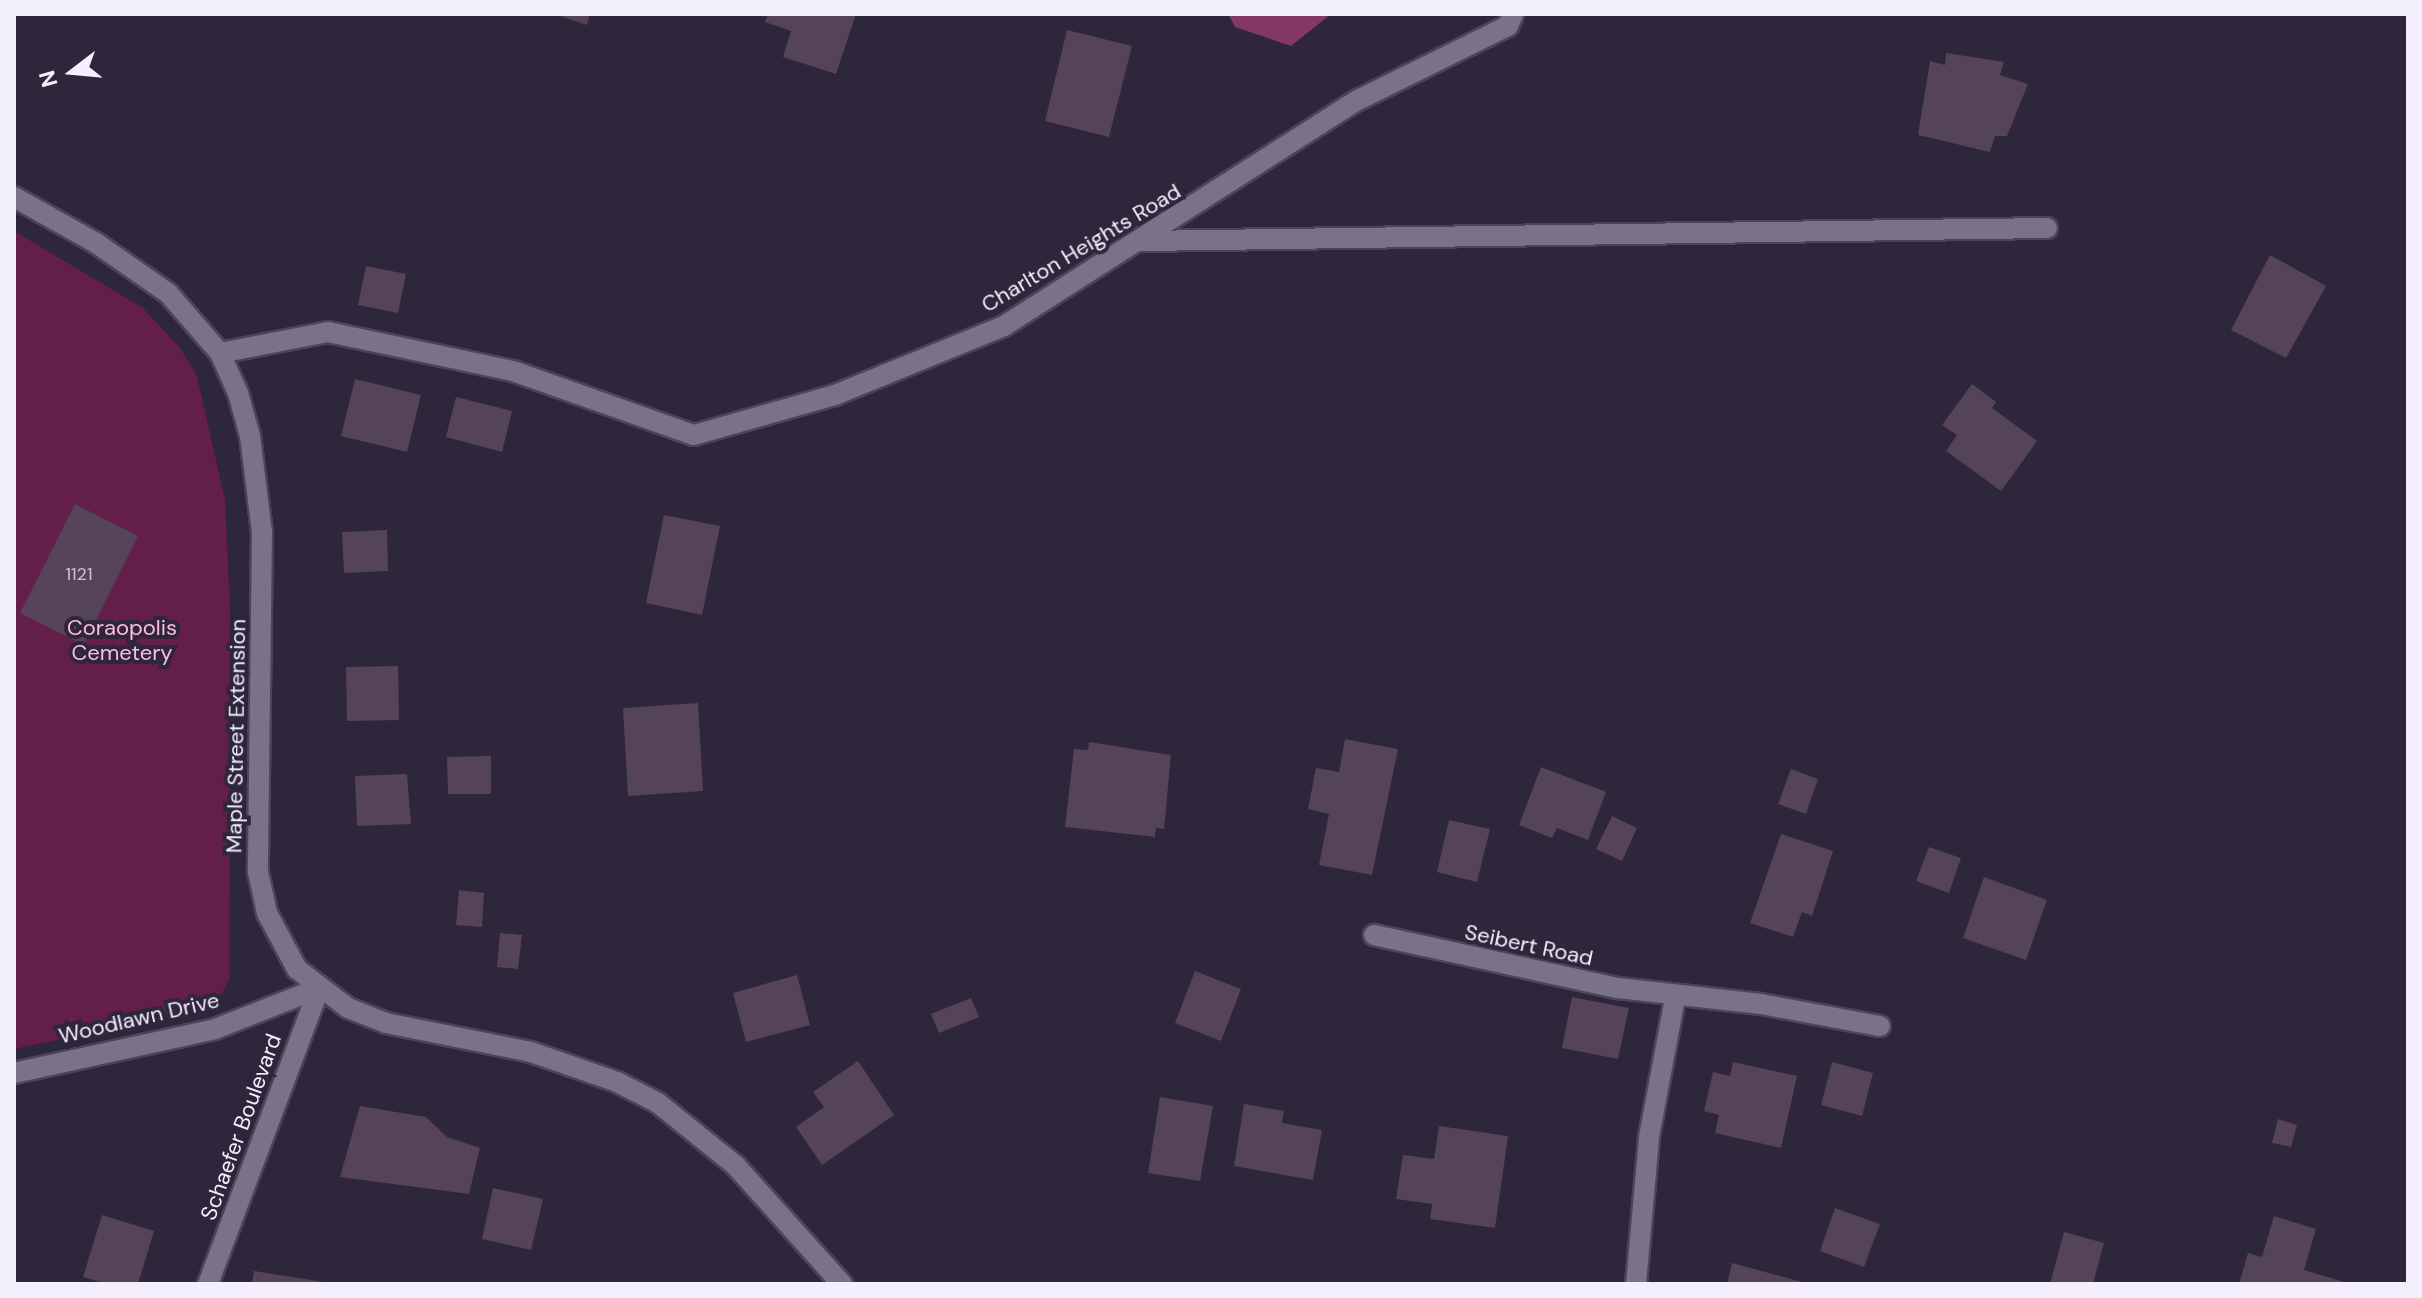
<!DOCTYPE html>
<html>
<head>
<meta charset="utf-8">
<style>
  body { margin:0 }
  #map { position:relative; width:2422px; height:1298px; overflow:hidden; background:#2e263b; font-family:"DM Sans",sans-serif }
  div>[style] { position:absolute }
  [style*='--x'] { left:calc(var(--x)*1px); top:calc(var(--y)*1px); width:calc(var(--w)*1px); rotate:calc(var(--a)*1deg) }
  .green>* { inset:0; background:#631e4a }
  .forest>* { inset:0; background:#843666 }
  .building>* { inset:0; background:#554357 }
  .roads { filter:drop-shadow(2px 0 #4c4557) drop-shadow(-2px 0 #4c4557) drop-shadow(0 2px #4c4557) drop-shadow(0 -2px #4c4557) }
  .service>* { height:20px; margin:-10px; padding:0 10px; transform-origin:10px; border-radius:10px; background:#7a718a }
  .minor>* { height:20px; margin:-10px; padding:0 10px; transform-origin:10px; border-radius:10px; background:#7a718a }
  .tertiary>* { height:20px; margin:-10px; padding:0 10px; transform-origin:10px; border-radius:10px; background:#7a718a }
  span { translate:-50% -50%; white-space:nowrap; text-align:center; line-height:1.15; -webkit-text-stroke:8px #2e263b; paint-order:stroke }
  .number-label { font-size:18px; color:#ccc4d4 }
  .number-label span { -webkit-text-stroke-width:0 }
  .street-label { font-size:22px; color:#f4effd }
  .park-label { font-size:22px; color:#ffbbe0 }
  .frame { position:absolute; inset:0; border:16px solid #f4effd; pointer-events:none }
  .north { position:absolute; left:32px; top:32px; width:80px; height:80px; -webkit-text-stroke:6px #2e263b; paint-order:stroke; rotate:254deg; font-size:22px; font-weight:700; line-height:32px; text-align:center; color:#f4effd }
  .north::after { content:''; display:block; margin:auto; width:28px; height:36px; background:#f4effd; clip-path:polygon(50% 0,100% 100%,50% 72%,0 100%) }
</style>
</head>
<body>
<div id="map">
  <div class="green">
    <i style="clip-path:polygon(14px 231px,143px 308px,180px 348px,197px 376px,225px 500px,230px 607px,229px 980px,222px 993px,185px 1013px,14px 1049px)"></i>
  </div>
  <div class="forest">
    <i style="clip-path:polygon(1228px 14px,1331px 14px,1291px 46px,1235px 27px)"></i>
  </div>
  <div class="building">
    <i style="clip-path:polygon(554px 14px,590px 14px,587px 25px)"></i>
    <i style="clip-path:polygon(768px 14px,856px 14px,836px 74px,783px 57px,791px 31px,765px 22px)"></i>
    <i style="clip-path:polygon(1067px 30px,1132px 46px,1109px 137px,1045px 121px)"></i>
    <i style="clip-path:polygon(1946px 53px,2004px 62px,2000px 75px,2028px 84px,2007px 136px,1995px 136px,1990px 152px,1918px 135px,1930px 61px,1945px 65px)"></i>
    <i style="clip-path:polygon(2270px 255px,2326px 286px,2286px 358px,2231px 330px)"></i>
    <i style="clip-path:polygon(366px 266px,406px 274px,398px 313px,358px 305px)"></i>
    <i style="clip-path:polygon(355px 379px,421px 395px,407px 452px,341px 436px)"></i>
    <i style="clip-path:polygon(1972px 384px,1996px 402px,1992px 408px,2037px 441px,2001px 491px,1946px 451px,1957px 435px,1942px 425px)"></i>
    <i style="clip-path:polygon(456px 397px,512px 411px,502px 452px,446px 437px)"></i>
    <i style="clip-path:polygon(75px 504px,138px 536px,84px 645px,20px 613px)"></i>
    <i style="clip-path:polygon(664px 515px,720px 526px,702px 615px,646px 603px)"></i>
    <i style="clip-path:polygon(387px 530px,388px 571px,344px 573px,342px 532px)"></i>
    <i style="clip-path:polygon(398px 666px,399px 720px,347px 721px,346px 667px)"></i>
    <i style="clip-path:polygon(698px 703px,703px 791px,628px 796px,623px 708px)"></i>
    <i style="clip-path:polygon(1345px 739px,1398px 749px,1372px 875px,1319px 865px,1329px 814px,1308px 809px,1316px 768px,1339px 772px)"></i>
    <i style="clip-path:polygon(1089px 742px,1171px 755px,1164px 829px,1156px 828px,1155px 837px,1065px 827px,1074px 749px,1088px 750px)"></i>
    <i style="clip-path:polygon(491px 756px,491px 794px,448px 794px,447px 757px)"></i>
    <i style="clip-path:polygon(1541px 767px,1606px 792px,1588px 840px,1557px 828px,1552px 838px,1519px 825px)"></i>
    <i style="clip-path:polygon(1791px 769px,1818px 779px,1806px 814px,1778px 804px)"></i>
    <i style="clip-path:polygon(407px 774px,411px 824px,357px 826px,355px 776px)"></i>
    <i style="clip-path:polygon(1612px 816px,1637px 828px,1622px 861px,1596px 849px)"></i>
    <i style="clip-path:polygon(1449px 820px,1490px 829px,1477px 882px,1437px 872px)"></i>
    <i style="clip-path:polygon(1781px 834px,1833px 851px,1812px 916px,1802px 912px,1793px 937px,1750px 923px)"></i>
    <i style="clip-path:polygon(1929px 847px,1961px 858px,1949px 893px,1916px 881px)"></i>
    <i style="clip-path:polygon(1984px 877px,2047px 900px,2026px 960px,1963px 938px)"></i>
    <i style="clip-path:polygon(459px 890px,484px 893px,482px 927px,456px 925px)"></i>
    <i style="clip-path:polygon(500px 933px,522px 935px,518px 969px,497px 967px)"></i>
    <i style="clip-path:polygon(1195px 971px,1241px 989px,1221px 1041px,1175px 1023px)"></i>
    <i style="clip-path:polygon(797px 975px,810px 1025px,746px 1042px,733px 993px)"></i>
    <i style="clip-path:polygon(1572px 997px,1629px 1008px,1618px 1059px,1562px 1048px)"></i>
    <i style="clip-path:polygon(971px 998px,979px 1017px,939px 1033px,931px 1014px)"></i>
    <i style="clip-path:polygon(858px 1061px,894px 1115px,822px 1165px,796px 1127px,824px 1107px,813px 1092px)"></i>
    <i style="clip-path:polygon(1733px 1062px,1797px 1076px,1781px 1148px,1715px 1133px,1719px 1115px,1704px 1111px,1713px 1072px,1730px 1076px)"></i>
    <i style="clip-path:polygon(1832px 1062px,1873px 1073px,1862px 1116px,1821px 1105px)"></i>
    <i style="clip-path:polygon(1160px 1097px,1213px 1106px,1200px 1181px,1148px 1173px)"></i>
    <i style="clip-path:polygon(1244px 1104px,1284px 1111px,1282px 1123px,1322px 1130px,1313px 1180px,1234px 1166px)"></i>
    <i style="clip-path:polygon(360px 1106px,426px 1117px,447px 1137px,480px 1148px,469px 1194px,340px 1177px)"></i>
    <i style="clip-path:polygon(2278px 1119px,2297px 1125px,2291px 1147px,2272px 1143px)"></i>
    <i style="clip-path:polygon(1439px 1126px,1508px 1136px,1495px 1228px,1430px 1219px,1432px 1204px,1396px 1199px,1403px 1155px,1434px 1159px)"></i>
    <i style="clip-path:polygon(493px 1188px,543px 1199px,531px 1250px,482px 1239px)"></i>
    <i style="clip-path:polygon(1835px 1208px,1880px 1224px,1864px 1267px,1820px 1251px)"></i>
    <i style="clip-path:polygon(102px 1215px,154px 1231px,138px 1284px,107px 1284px,83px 1277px)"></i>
    <i style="clip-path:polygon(2274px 1216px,2316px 1229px,2304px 1270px,2351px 1284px,2239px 1284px,2248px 1253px,2262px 1257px)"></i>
    <i style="clip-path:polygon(2064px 1232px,2104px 1243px,2093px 1284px,2050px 1284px)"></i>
    <i style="clip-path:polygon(1732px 1263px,1806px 1283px,1806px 1284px,1727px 1284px)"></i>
    <i style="clip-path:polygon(254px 1271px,324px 1282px,324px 1284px,252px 1284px)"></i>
  </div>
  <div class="roads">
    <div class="service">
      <i style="--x:1141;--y:241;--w:906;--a:-0.82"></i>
    </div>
    <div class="minor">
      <i style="--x:220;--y:353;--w:110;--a:-11"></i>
      <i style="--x:328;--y:332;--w:189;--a:11.9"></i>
      <i style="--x:513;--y:371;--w:192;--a:19.5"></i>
      <i style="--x:694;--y:435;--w:147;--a:-15.8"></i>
      <i style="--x:835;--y:395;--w:183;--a:-22.2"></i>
      <i style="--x:1004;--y:326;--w:420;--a:-32.6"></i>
      <i style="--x:1358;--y:100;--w:167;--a:-26.3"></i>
      <i style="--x:1508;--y:26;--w:13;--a:-67"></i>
      <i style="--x:1374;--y:935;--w:250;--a:12.3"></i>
      <i style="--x:1618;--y:988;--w:144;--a:6.4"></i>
      <i style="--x:1761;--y:1004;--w:121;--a:10.5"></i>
      <i style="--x:14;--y:1073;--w:206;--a:-12.3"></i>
      <i style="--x:215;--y:1029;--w:112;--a:-21.5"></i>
      <i style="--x:208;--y:1284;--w:316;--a:-69.4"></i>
      <i style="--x:1636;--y:1284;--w:148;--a:-84.9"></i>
      <i style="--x:1649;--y:1137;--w:141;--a:-79.4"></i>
    </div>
    <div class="tertiary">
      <i style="--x:14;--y:197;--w:94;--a:29.3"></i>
      <i style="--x:96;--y:243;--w:88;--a:34.8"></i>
      <i style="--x:168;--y:293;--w:79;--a:49.1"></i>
      <i style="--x:220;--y:353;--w:44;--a:65.8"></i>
      <i style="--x:238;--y:393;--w:45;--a:74.4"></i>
      <i style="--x:250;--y:436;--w:97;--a:82.9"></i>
      <i style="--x:262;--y:532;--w:340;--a:90.7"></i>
      <i style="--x:258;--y:872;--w:42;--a:77.6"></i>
      <i style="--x:267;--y:913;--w:64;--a:61.8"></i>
      <i style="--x:297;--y:969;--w:64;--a:37.4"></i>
      <i style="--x:348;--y:1008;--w:41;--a:21.5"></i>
      <i style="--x:386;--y:1023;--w:148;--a:11.3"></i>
      <i style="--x:531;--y:1052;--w:91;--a:19.2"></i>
      <i style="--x:617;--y:1082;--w:46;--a:27.1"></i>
      <i style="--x:658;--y:1103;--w:100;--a:38.9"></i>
      <i style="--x:736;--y:1166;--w:159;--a:48.1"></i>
    </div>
  </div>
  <div class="number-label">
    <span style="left:79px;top:574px">1121</span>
  </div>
  <div class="street-label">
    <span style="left:1081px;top:248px;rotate:-31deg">Charlton Heights Road</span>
    <span style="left:236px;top:736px;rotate:-89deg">Maple Street Extension</span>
    <span style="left:1529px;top:945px;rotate:12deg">Seibert Road</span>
    <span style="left:139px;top:1018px;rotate:-13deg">Woodlawn Drive</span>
    <span style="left:241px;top:1127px;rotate:-70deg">Schaefer Boulevard</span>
  </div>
  <div class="park-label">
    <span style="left:122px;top:640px">Coraopolis<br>Cemetery</span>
  </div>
  <div class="frame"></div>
  <div class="north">N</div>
</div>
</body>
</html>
